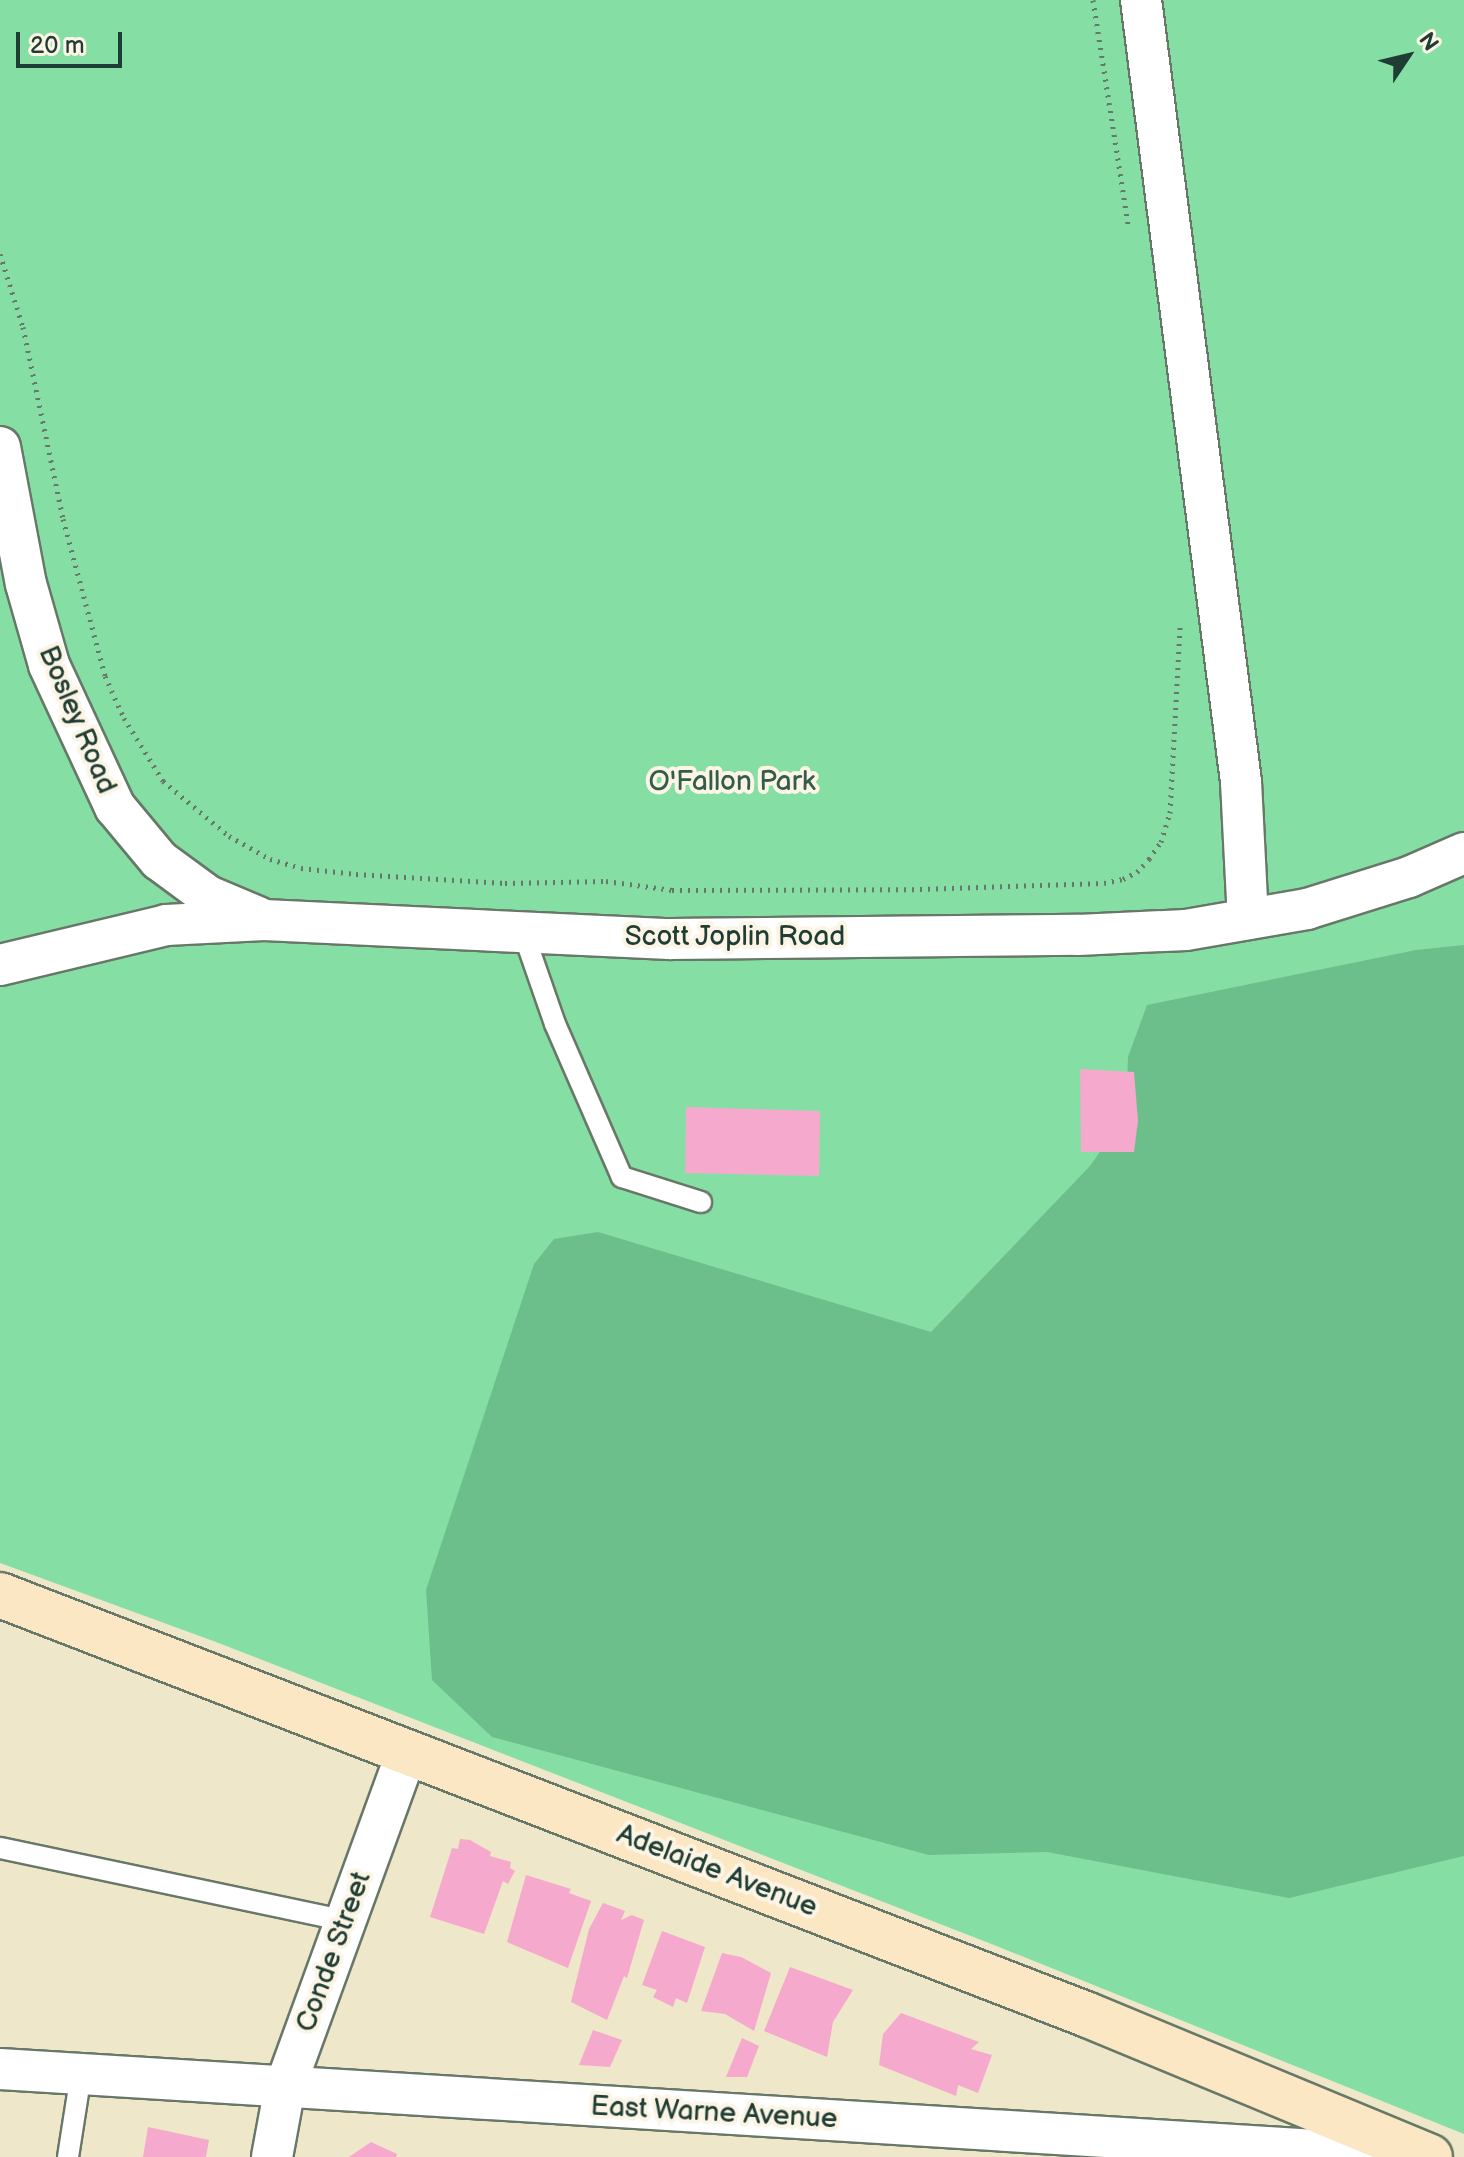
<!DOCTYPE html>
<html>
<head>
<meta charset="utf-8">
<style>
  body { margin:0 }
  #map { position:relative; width:1464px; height:2157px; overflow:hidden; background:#efe7c9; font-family:"Balsamiq Sans",sans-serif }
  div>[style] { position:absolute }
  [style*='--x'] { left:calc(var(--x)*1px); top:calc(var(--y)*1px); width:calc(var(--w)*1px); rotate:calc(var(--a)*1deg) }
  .green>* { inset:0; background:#85dfa4 }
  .forest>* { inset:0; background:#6cbe8a }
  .building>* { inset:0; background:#f4a9cd }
  .path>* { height:5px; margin-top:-2.5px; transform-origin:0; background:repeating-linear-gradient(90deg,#687868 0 2px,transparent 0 8px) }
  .roads { filter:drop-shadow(2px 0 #687868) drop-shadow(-2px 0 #687868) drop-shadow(0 2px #687868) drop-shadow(0 -2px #687868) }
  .lane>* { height:20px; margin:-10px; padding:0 10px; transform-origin:10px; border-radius:10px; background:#fff }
  .street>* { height:40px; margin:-20px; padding:0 20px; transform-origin:20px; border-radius:20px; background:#fff }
  .secondary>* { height:44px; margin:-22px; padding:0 22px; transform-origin:22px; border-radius:22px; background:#fbe7c3 }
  span { translate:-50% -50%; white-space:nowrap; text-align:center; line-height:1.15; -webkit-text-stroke:8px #fcf5e5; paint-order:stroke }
  .street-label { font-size:28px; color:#1f3d34 }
  .park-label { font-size:28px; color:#335d4a }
  .north { position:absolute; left:1368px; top:16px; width:80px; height:80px; -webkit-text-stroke:6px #fcf5e5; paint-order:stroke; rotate:55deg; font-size:22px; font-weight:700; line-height:32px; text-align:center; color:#1f3d34 }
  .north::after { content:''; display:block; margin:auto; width:28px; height:36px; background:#1f3d34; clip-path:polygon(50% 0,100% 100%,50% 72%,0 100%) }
  .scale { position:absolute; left:16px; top:32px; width:106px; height:36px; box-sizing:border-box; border:4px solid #1f3d34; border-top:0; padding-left:10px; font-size:24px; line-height:28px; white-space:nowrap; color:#1f3d34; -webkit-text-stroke:6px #fcf5e5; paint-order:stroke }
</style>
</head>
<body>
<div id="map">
  <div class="green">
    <i style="clip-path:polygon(0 0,1464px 0,1464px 2134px,994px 1945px,216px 1642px,0 1563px)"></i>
  </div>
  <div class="forest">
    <i style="clip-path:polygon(1464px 945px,1464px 1856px,1289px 1898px,1047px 1852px,929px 1855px,492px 1737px,432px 1680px,426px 1590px,534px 1264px,554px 1239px,598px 1232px,931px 1332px,1090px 1166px,1126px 1115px,1128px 1057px,1147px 1005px,1416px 950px)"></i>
  </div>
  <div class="building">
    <i style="clip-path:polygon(1080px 1069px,1134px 1072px,1138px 1121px,1134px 1152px,1081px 1152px)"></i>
    <i style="clip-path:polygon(686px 1107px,820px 1111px,819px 1176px,685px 1173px)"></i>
    <i style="clip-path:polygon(460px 1839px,470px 1840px,491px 1852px,490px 1856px,511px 1862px,510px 1868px,515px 1871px,508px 1884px,503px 1881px,484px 1934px,430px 1917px,452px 1848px,458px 1849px)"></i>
    <i style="clip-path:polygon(526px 1875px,571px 1889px,569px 1893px,591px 1901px,568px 1968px,507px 1942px)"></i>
    <i style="clip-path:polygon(603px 1903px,625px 1911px,621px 1920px,632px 1915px,644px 1920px,627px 1978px,624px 1976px,607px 2020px,571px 2002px,589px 1929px)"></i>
    <i style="clip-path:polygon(662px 1931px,705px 1947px,687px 2003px,676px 1998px,673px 2007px,653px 1997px,657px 1990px,642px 1985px)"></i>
    <i style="clip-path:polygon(722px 1953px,741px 1957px,771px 1973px,754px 2031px,725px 2014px,701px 2011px)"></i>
    <i style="clip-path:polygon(790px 1967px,853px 1990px,833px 2022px,827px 2057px,764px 2031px)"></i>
    <i style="clip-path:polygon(901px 2013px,979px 2042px,971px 2049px,992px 2055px,978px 2093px,958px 2085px,956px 2096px,879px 2065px,883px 2034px)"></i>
    <i style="clip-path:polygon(593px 2030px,622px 2040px,610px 2067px,579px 2065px)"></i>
    <i style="clip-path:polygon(742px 2038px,759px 2046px,747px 2077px,726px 2077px)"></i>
    <i style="clip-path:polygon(148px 2127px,209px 2140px,206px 2157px,143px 2157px)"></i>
    <i style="clip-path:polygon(371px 2142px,397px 2154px,396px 2157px,349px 2157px)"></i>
  </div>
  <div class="path">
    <i style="--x:1093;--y:0;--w:227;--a:81.1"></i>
    <i style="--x:0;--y:254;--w:77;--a:72.5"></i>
    <i style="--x:23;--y:327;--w:196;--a:78.2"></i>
    <i style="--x:63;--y:519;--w:163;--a:75"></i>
    <i style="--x:105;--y:676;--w:46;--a:65.7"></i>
    <i style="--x:124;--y:718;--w:74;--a:58.2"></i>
    <i style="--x:163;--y:781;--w:86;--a:39.8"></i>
    <i style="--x:229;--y:836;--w:47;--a:29.3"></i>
    <i style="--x:270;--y:859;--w:32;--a:16"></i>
    <i style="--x:301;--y:868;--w:55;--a:6.2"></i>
    <i style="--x:356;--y:874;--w:149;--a:3.5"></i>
    <i style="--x:505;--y:883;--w:101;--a:-1.1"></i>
    <i style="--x:606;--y:881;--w:67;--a:7.8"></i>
    <i style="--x:672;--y:890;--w:248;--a:-0.2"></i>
    <i style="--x:920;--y:889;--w:184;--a:-1.9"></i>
    <i style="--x:1104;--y:883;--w:19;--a:-12"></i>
    <i style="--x:1123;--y:879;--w:16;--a:-27"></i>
    <i style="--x:1137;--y:872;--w:18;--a:-47"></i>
    <i style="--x:1149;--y:859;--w:21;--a:-55"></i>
    <i style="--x:1161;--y:842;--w:30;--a:-73"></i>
    <i style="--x:1170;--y:813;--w:186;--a:-86.9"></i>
  </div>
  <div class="roads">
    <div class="lane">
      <i style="--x:523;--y:932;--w:97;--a:70.8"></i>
      <i style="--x:555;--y:1024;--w:167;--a:66.4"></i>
      <i style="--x:622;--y:1177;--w:83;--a:17.6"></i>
      <i style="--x:0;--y:1848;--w:353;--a:11.9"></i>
      <i style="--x:68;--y:2157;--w:84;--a:-81.1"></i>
    </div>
    <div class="street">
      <i style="--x:1141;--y:0;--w:788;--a:82.71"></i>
      <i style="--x:1241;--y:782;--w:137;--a:87.1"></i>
      <i style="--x:0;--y:447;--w:139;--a:79.3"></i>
      <i style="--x:26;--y:584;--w:84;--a:74.1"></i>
      <i style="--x:49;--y:665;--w:157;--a:65.1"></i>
      <i style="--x:115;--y:807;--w:69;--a:50.3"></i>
      <i style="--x:159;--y:860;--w:61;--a:36.3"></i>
      <i style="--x:208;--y:896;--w:54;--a:22.8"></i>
      <i style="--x:0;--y:965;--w:171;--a:-13.5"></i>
      <i style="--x:166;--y:925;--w:98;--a:-2.9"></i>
      <i style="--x:264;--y:920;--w:406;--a:2.7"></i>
      <i style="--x:670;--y:939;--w:408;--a:-0.6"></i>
      <i style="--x:1078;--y:935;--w:108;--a:-2.7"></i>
      <i style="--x:1186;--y:930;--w:123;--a:-9.8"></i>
      <i style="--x:1307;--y:909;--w:107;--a:-17.4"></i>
      <i style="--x:1409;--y:877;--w:60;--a:-23.6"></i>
      <i style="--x:0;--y:2069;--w:1419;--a:3.52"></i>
      <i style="--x:272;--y:2157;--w:71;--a:-79.5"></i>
      <i style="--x:285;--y:2087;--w:357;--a:-70"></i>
    </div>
    <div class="secondary">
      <i style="--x:0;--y:1595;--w:1166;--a:21.11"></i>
      <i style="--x:1088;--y:2015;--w:370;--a:22.5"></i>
    </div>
  </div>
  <div class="street-label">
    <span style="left:77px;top:720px;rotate:67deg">Bosley Road</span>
    <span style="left:735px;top:937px">Scott Joplin Road</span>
    <span style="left:717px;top:1871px;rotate:21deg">Adelaide Avenue</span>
    <span style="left:334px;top:1952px;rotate:-70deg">Conde Street</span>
    <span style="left:714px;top:2113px;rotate:3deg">East Warne Avenue</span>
  </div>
  <div class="park-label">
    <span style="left:732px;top:782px">O'Fallon Park</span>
  </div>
  <div class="north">N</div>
  <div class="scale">20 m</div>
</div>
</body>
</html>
